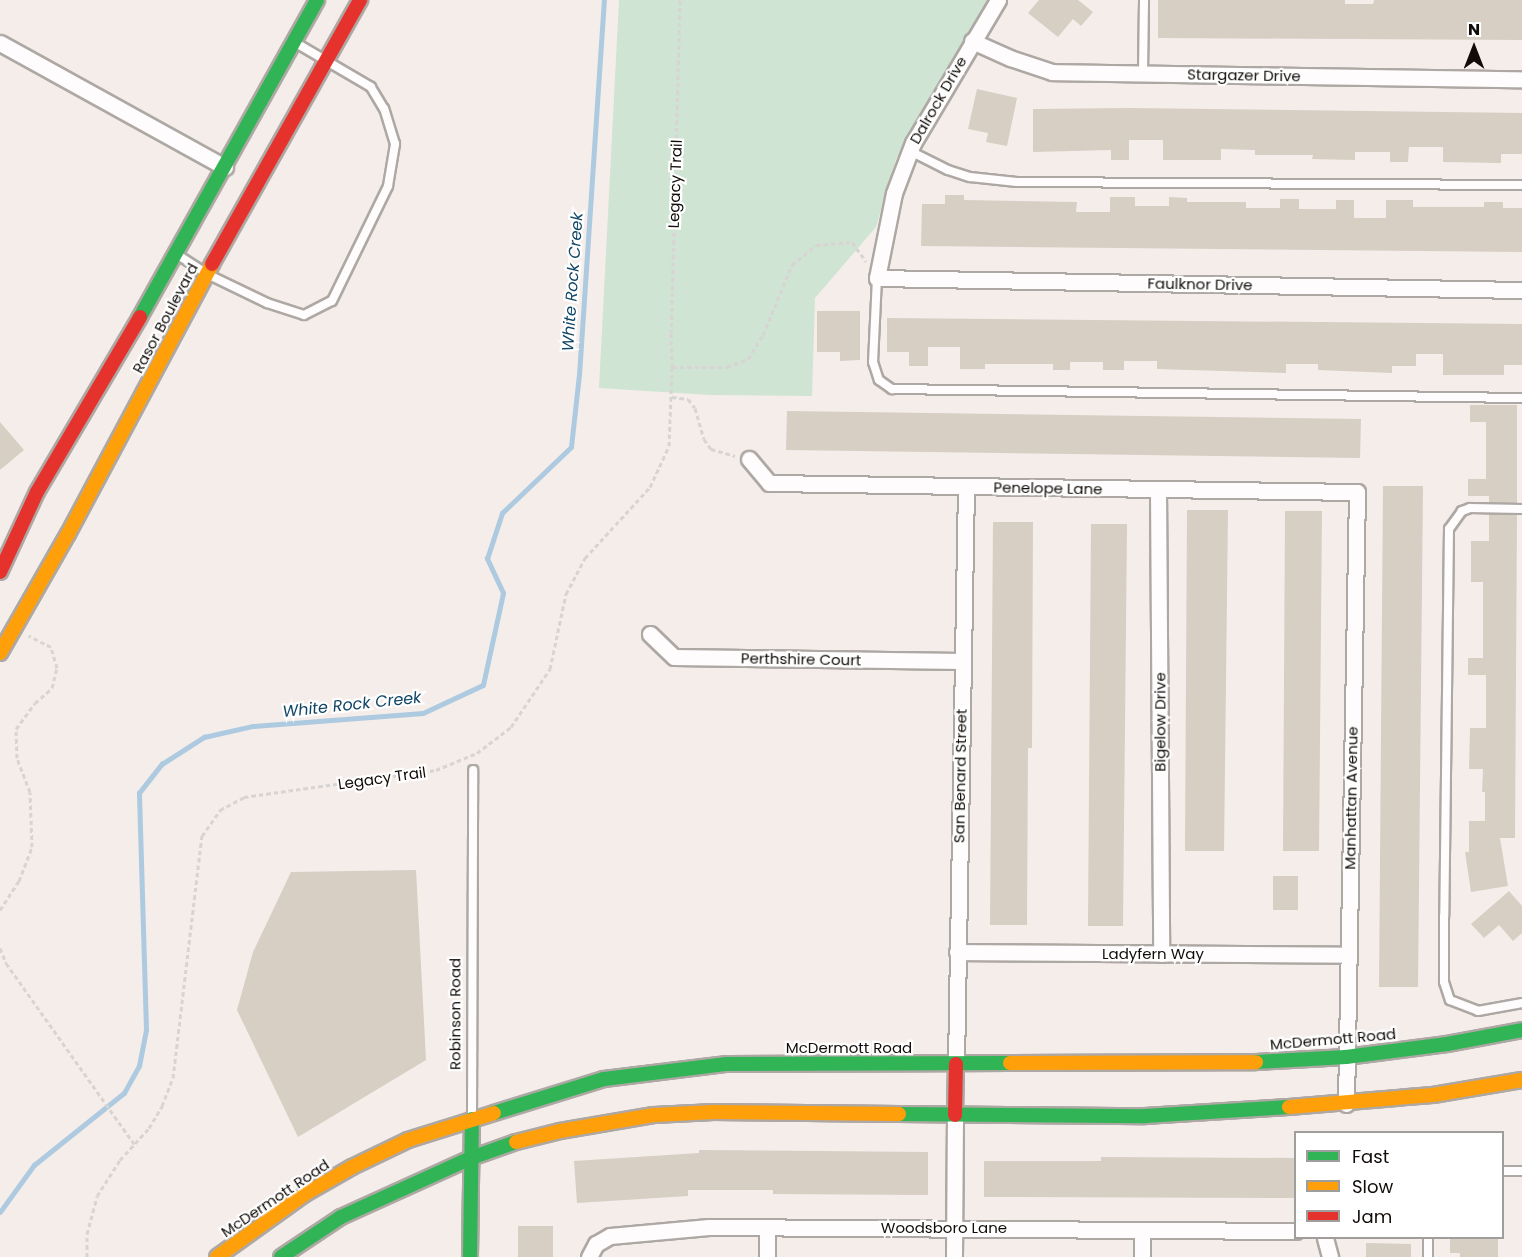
<!DOCTYPE html>
<html>
<head>
<meta charset="utf-8">
<style>
  body { margin:0 }
  #map { position:relative; width:1522px; height:1257px; overflow:hidden; background:#f5ede9; font-family:Poppins,sans-serif }
  div>[style] { position:absolute }
  [style*='--x'] { left:calc(var(--x)*1px); top:calc(var(--y)*1px); width:calc(var(--w)*1px); rotate:calc(var(--a)*1deg) }
  .green>* { inset:0; background:#cfe4d2 }
  .stream>* { height:4.5px; margin:-2.25px; padding:0 2.25px; transform-origin:2.25px; border-radius:2.25px; background:#adcae0 }
  .building>* { inset:0; background:#d7cec4 }
  .path>* { height:3px; margin-top:-1.5px; transform-origin:0; background:repeating-linear-gradient(90deg,#d7d4d3 0 4.5px,transparent 0 7.5px) }
  .roads { filter:drop-shadow(2px 0 #aea8a4) drop-shadow(-2px 0 #aea8a4) drop-shadow(0 2px #aea8a4) drop-shadow(0 -2px #aea8a4) }
  .lane>* { height:8px; margin:-4px; padding:0 4px; transform-origin:4px; border-radius:4px; background:#fefcfc }
  .street>* { height:15px; margin:-7.5px; padding:0 7.5px; transform-origin:7.5px; border-radius:7.5px; background:#fefcfc }
  .fast>* { height:14px; margin:-7px; padding:0 7px; transform-origin:7px; border-radius:7px; background:#30b455 }
  .slow>* { height:14px; margin:-7px; padding:0 7px; transform-origin:7px; border-radius:7px; background:#ff9f0a }
  .jam>* { height:14px; margin:-7px; padding:0 7px; transform-origin:7px; border-radius:7px; background:#e5322d }
  span { translate:-50% -50%; white-space:nowrap; text-align:center; line-height:1.15; -webkit-text-stroke:4.5px #fff; paint-order:stroke }
  .street-label { font-size:15px; color:#110c09 }
  .water-label { font-size:16px; color:#114667; font-style:italic }
  .legend { position:absolute; left:1294px; top:1131px; width:210px; height:108px; box-sizing:border-box; background:#fff; border:2px solid #a09e9d; margin:0; padding:8px 10px; list-style:none; font-size:18px; color:#110c09 }
  .legend li { display:flex; align-items:center; gap:12px; height:30px }
  .legend b { width:30px; border:2px solid #a09e9d }
  .north { position:absolute; left:1444px; top:18px; width:60px; height:60px; -webkit-text-stroke:4px #fff; paint-order:stroke; rotate:0deg; font-size:16px; font-weight:700; line-height:24px; text-align:center; color:#110c09 }
  .north::after { content:''; display:block; margin:auto; width:21px; height:27px; background:#110c09; clip-path:polygon(50% 0,100% 100%,50% 72%,0 100%) }
</style>
</head>
<body>
<div id="map">
  <div class="green">
    <i style="clip-path:polygon(619px 0,987px 0,896px 159px,876px 227px,815px 298px,812px 396px,710px 395px,599px 388px)"></i>
  </div>
  <div class="stream">
    <i style="--x:0;--y:1212;--w:58;--a:-54.1"></i>
    <i style="--x:34;--y:1165;--w:115;--a:-38.7"></i>
    <i style="--x:124;--y:1093;--w:31;--a:-61"></i>
    <i style="--x:139;--y:1066;--w:37;--a:-79"></i>
    <i style="--x:146;--y:1030;--w:237;--a:-91.7"></i>
    <i style="--x:139;--y:793;--w:37;--a:-52"></i>
    <i style="--x:162;--y:764;--w:50;--a:-32.7"></i>
    <i style="--x:204;--y:737;--w:50;--a:-12.7"></i>
    <i style="--x:253;--y:726;--w:170;--a:-4.4"></i>
    <i style="--x:423;--y:713;--w:66;--a:-25"></i>
    <i style="--x:483;--y:685;--w:94;--a:-77.7"></i>
    <i style="--x:503;--y:593;--w:38;--a:-115"></i>
    <i style="--x:487;--y:559;--w:48;--a:-71.9"></i>
    <i style="--x:502;--y:513;--w:95;--a:-43.7"></i>
    <i style="--x:571;--y:447;--w:72;--a:-83.7"></i>
    <i style="--x:579;--y:375;--w:376;--a:-86.2"></i>
  </div>
  <div class="building">
    <i style="clip-path:polygon(1039px 0,1078px 0,1093px 12px,1081px 26px,1073px 19px,1058px 37px,1028px 13px)"></i>
    <i style="clip-path:polygon(1158px 0,1345px 0,1345px 4px,1373px 4px,1374px 0,1522px 0,1522px 40px,1158px 38px)"></i>
    <i style="clip-path:polygon(977px 89px,1017px 98px,1007px 146px,986px 142px,988px 133px,968px 129px)"></i>
    <i style="clip-path:polygon(1129px 108px,1522px 113px,1522px 154px,1501px 154px,1501px 163px,1443px 162px,1443px 147px,1409px 147px,1408px 162px,1390px 162px,1390px 152px,1355px 152px,1355px 160px,1312px 159px,1313px 155px,1255px 155px,1255px 150px,1221px 149px,1221px 160px,1163px 160px,1163px 140px,1129px 140px,1129px 160px,1111px 160px,1111px 150px,1033px 152px,1033px 109px)"></i>
    <i style="clip-path:polygon(945px 195px,964px 195px,964px 200px,1077px 202px,1076px 212px,1110px 212px,1110px 197px,1135px 197px,1135px 206px,1169px 206px,1169px 197px,1187px 198px,1187px 202px,1246px 202px,1246px 208px,1280px 208px,1280px 199px,1299px 199px,1299px 209px,1336px 209px,1336px 200px,1354px 200px,1354px 218px,1386px 218px,1386px 200px,1413px 200px,1413px 207px,1484px 207px,1484px 202px,1503px 202px,1503px 208px,1522px 208px,1522px 252px,921px 246px,922px 204px,945px 204px)"></i>
    <i style="clip-path:polygon(817px 311px,860px 311px,860px 360px,840px 361px,840px 352px,817px 352px)"></i>
    <i style="clip-path:polygon(887px 318px,1522px 324px,1522px 365px,1504px 365px,1504px 375px,1443px 375px,1443px 354px,1416px 354px,1416px 366px,1392px 366px,1392px 373px,1318px 370px,1318px 364px,1286px 364px,1286px 373px,1157px 369px,1157px 361px,1124px 361px,1124px 370px,1103px 370px,1103px 362px,1070px 362px,1070px 370px,1053px 370px,1053px 364px,985px 364px,985px 369px,960px 369px,960px 347px,928px 347px,928px 366px,909px 366px,909px 352px,887px 352px)"></i>
    <i style="clip-path:polygon(1470px 405px,1517px 405px,1517px 503px,1489px 502px,1489px 496px,1468px 496px,1468px 479px,1486px 479px,1486px 422px,1470px 422px)"></i>
    <i style="clip-path:polygon(787px 411px,1361px 419px,1360px 458px,786px 450px)"></i>
    <i style="clip-path:polygon(0 422px,24px 450px,0 470px)"></i>
    <i style="clip-path:polygon(1383px 486px,1423px 486px,1418px 987px,1379px 987px)"></i>
    <i style="clip-path:polygon(1187px 510px,1228px 510px,1224px 851px,1185px 851px)"></i>
    <i style="clip-path:polygon(1285px 511px,1322px 511px,1319px 851px,1283px 851px)"></i>
    <i style="clip-path:polygon(1489px 514px,1517px 515px,1515px 838px,1500px 838px,1508px 886px,1471px 892px,1465px 852px,1469px 852px,1469px 821px,1485px 821px,1485px 792px,1482px 792px,1483px 769px,1469px 769px,1470px 728px,1486px 728px,1486px 675px,1468px 675px,1468px 658px,1483px 658px,1483px 582px,1471px 582px,1471px 541px,1489px 541px)"></i>
    <i style="clip-path:polygon(993px 522px,1033px 522px,1032px 748px,1028px 748px,1027px 925px,990px 925px)"></i>
    <i style="clip-path:polygon(1091px 524px,1127px 524px,1123px 926px,1088px 926px)"></i>
    <i style="clip-path:polygon(416px 870px,426px 1060px,298px 1137px,237px 1010px,253px 952px,291px 872px)"></i>
    <i style="clip-path:polygon(1273px 876px,1298px 876px,1298px 910px,1273px 910px)"></i>
    <i style="clip-path:polygon(1509px 891px,1522px 906px,1522px 933px,1513px 941px,1499px 925px,1484px 938px,1471px 924px)"></i>
    <i style="clip-path:polygon(699px 1150px,928px 1152px,928px 1195px,773px 1194px,773px 1190px,688px 1190px,688px 1196px,577px 1203px,574px 1161px,699px 1153px)"></i>
    <i style="clip-path:polygon(1101px 1157px,1295px 1158px,1295px 1198px,984px 1197px,984px 1161px,1101px 1161px)"></i>
    <i style="clip-path:polygon(518px 1226px,553px 1226px,553px 1257px,518px 1257px)"></i>
    <i style="clip-path:polygon(1450px 1238px,1498px 1238px,1498px 1257px,1460px 1257px,1460px 1253px,1450px 1253px)"></i>
    <i style="clip-path:polygon(1366px 1243px,1411px 1244px,1411px 1257px,1366px 1257px)"></i>
  </div>
  <div class="path">
    <i style="--x:680;--y:0;--w:333;--a:91.5"></i>
    <i style="--x:671;--y:333;--w:34;--a:88"></i>
    <i style="--x:672;--y:367;--w:55;--a:0"></i>
    <i style="--x:727;--y:367;--w:22;--a:-21"></i>
    <i style="--x:748;--y:359;--w:28;--a:-58"></i>
    <i style="--x:763;--y:335;--w:76;--a:-67.5"></i>
    <i style="--x:792;--y:265;--w:31;--a:-40"></i>
    <i style="--x:816;--y:245;--w:36;--a:-5"></i>
    <i style="--x:852;--y:242;--w:24;--a:54"></i>
    <i style="--x:672;--y:397;--w:16;--a:7"></i>
    <i style="--x:688;--y:399;--w:11;--a:52"></i>
    <i style="--x:695;--y:408;--w:32;--a:74"></i>
    <i style="--x:704;--y:439;--w:12;--a:55"></i>
    <i style="--x:711;--y:449;--w:25;--a:16"></i>
    <i style="--x:0;--y:910;--w:35;--a:-57"></i>
    <i style="--x:19;--y:881;--w:36;--a:-69"></i>
    <i style="--x:32;--y:847;--w:55;--a:-92.1"></i>
    <i style="--x:30;--y:792;--w:36;--a:-111"></i>
    <i style="--x:17;--y:758;--w:29;--a:-92"></i>
    <i style="--x:16;--y:729;--w:32;--a:-54"></i>
    <i style="--x:35;--y:703;--w:23;--a:-41"></i>
    <i style="--x:52;--y:688;--w:21;--a:-76"></i>
    <i style="--x:57;--y:668;--w:22;--a:-106"></i>
    <i style="--x:51;--y:647;--w:25;--a:-153"></i>
    <i style="--x:0;--y:948;--w:16;--a:68"></i>
    <i style="--x:6;--y:963;--w:222;--a:54.7"></i>
    <i style="--x:87;--y:1257;--w:23;--a:-90"></i>
    <i style="--x:87;--y:1234;--w:39;--a:-75"></i>
    <i style="--x:97;--y:1196;--w:43;--a:-57.4"></i>
    <i style="--x:120;--y:1160;--w:43;--a:-47.8"></i>
    <i style="--x:149;--y:1128;--w:26;--a:-59"></i>
    <i style="--x:162;--y:1106;--w:30;--a:-69"></i>
    <i style="--x:173;--y:1078;--w:244;--a:-83.2"></i>
    <i style="--x:202;--y:836;--w:32;--a:-55"></i>
    <i style="--x:220;--y:810;--w:27;--a:-28"></i>
    <i style="--x:244;--y:797;--w:194;--a:-8"></i>
    <i style="--x:436;--y:770;--w:44;--a:-22.5"></i>
    <i style="--x:477;--y:753;--w:43;--a:-37.4"></i>
    <i style="--x:511;--y:727;--w:70;--a:-56.1"></i>
    <i style="--x:550;--y:669;--w:77;--a:-78"></i>
    <i style="--x:566;--y:594;--w:41;--a:-62.2"></i>
    <i style="--x:585;--y:558;--w:96;--a:-47.5"></i>
    <i style="--x:650;--y:487;--w:45;--a:-65.1"></i>
    <i style="--x:669;--y:446;--w:79;--a:-87.8"></i>
  </div>
  <div class="roads">
    <div class="lane">
      <i style="--x:1143;--y:73;--w:73;--a:-89.2"></i>
      <i style="--x:910;--y:151;--w:42;--a:26.6"></i>
      <i style="--x:948;--y:170;--w:23;--a:18"></i>
      <i style="--x:970;--y:177;--w:47;--a:6.1"></i>
      <i style="--x:1017;--y:182;--w:505;--a:0.34"></i>
      <i style="--x:178;--y:255;--w:35;--a:33"></i>
      <i style="--x:207;--y:274;--w:67;--a:25.8"></i>
      <i style="--x:267;--y:303;--w:39;--a:18"></i>
      <i style="--x:304;--y:315;--w:31;--a:-27"></i>
      <i style="--x:332;--y:301;--w:128;--a:-64"></i>
      <i style="--x:388;--y:186;--w:43;--a:-80.5"></i>
      <i style="--x:395;--y:144;--w:37;--a:-107"></i>
      <i style="--x:384;--y:109;--w:26;--a:-121"></i>
      <i style="--x:371;--y:87;--w:87;--a:-149.6"></i>
      <i style="--x:877;--y:278;--w:84;--a:92.7"></i>
      <i style="--x:873;--y:362;--w:19;--a:72"></i>
      <i style="--x:879;--y:380;--w:16;--a:35"></i>
      <i style="--x:892;--y:389;--w:630;--a:0.82"></i>
      <i style="--x:1522;--y:509;--w:52;--a:-178.9"></i>
      <i style="--x:1470;--y:508;--w:9;--a:159"></i>
      <i style="--x:1462;--y:511;--w:22;--a:126"></i>
      <i style="--x:1449;--y:529;--w:387;--a:90.7"></i>
      <i style="--x:1444;--y:916;--w:66;--a:90"></i>
      <i style="--x:1444;--y:982;--w:19;--a:72"></i>
      <i style="--x:1450;--y:1000;--w:30;--a:21"></i>
      <i style="--x:1478;--y:1011;--w:45;--a:-10.3"></i>
      <i style="--x:472;--y:1117;--w:347;--a:-89.8"></i>
      <i style="--x:1502;--y:1171;--w:20;--a:0"></i>
      <i style="--x:1428;--y:1257;--w:19;--a:-90"></i>
    </div>
    <div class="street">
      <i style="--x:998;--y:0;--w:166;--a:120.7"></i>
      <i style="--x:913;--y:143;--w:53;--a:110.8"></i>
      <i style="--x:894;--y:193;--w:87;--a:101.3"></i>
      <i style="--x:877;--y:278;--w:645;--a:1.07"></i>
      <i style="--x:972;--y:41;--w:42;--a:24.1"></i>
      <i style="--x:1010;--y:58;--w:44;--a:18.4"></i>
      <i style="--x:1052;--y:72;--w:470;--a:0.9"></i>
      <i style="--x:0;--y:43;--w:257;--a:28.9"></i>
      <i style="--x:749;--y:459;--w:31;--a:50"></i>
      <i style="--x:769;--y:483;--w:588;--a:0.88"></i>
      <i style="--x:1357;--y:492;--w:612;--a:91.03"></i>
      <i style="--x:1158;--y:489;--w:465;--a:89.6"></i>
      <i style="--x:650;--y:634;--w:33;--a:44"></i>
      <i style="--x:674;--y:657;--w:288;--a:0.8"></i>
      <i style="--x:957;--y:952;--w:391;--a:0.4"></i>
      <i style="--x:956;--y:1064;--w:577;--a:-89.01"></i>
      <i style="--x:1325;--y:1238;--w:20;--a:75"></i>
      <i style="--x:589;--y:1257;--w:15;--a:-62"></i>
      <i style="--x:596;--y:1244;--w:16;--a:-30"></i>
      <i style="--x:610;--y:1236;--w:99;--a:-5.2"></i>
      <i style="--x:709;--y:1227;--w:587;--a:0.39"></i>
      <i style="--x:767;--y:1257;--w:30;--a:-90"></i>
      <i style="--x:954;--y:1257;--w:142;--a:-89.6"></i>
      <i style="--x:1142;--y:1257;--w:27;--a:-90"></i>
    </div>
    <div class="fast">
      <i style="--x:140;--y:317;--w:363;--a:-60.8"></i>
      <i style="--x:1256;--y:1062;--w:90;--a:-3.2"></i>
      <i style="--x:1346;--y:1057;--w:102;--a:-7.3"></i>
      <i style="--x:1447;--y:1044;--w:76;--a:-10.6"></i>
      <i style="--x:494;--y:1113;--w:115;--a:-17.2"></i>
      <i style="--x:604;--y:1079;--w:124;--a:-7"></i>
      <i style="--x:727;--y:1064;--w:283;--a:-0.2"></i>
      <i style="--x:899;--y:1114;--w:246;--a:0.5"></i>
      <i style="--x:1145;--y:1116;--w:144;--a:-3.6"></i>
      <i style="--x:281;--y:1257;--w:72;--a:-33.7"></i>
      <i style="--x:341;--y:1217;--w:143;--a:-24.4"></i>
      <i style="--x:471;--y:1158;--w:48;--a:-19.6"></i>
      <i style="--x:470;--y:1257;--w:138;--a:-89.2"></i>
    </div>
    <div class="slow">
      <i style="--x:0;--y:653;--w:137;--a:-60.3"></i>
      <i style="--x:68;--y:534;--w:306;--a:-61.9"></i>
      <i style="--x:1010;--y:1063;--w:246;--a:-0.2"></i>
      <i style="--x:1289;--y:1107;--w:144;--a:-4.8"></i>
      <i style="--x:1433;--y:1095;--w:90;--a:-9.6"></i>
      <i style="--x:516;--y:1142;--w:45;--a:-14"></i>
      <i style="--x:560;--y:1131;--w:95;--a:-9.7"></i>
      <i style="--x:654;--y:1115;--w:60;--a:-2.9"></i>
      <i style="--x:714;--y:1112;--w:185;--a:0.6"></i>
      <i style="--x:217;--y:1257;--w:108;--a:-35.6"></i>
      <i style="--x:305;--y:1194;--w:54;--a:-29.9"></i>
      <i style="--x:352;--y:1167;--w:62;--a:-25.7"></i>
      <i style="--x:408;--y:1140;--w:90;--a:-17.4"></i>
    </div>
    <div class="jam">
      <i style="--x:212;--y:264;--w:303;--a:-60.7"></i>
      <i style="--x:0;--y:572;--w:88;--a:-65.2"></i>
      <i style="--x:37;--y:492;--w:203;--a:-59.5"></i>
      <i style="--x:955;--y:1115;--w:51;--a:-88.9"></i>
    </div>
  </div>
  <div class="street-label">
    <span style="left:1244px;top:75px;rotate:1deg">Stargazer Drive</span>
    <span style="left:938px;top:100px;rotate:-60deg">Dalrock Drive</span>
    <span style="left:675px;top:184px;rotate:-88deg">Legacy Trail</span>
    <span style="left:1200px;top:284px;rotate:1deg">Faulknor Drive</span>
    <span style="left:165px;top:318px;rotate:-62deg">Rasor Boulevard</span>
    <span style="left:1048px;top:488px;rotate:1deg">Penelope Lane</span>
    <span style="left:801px;top:659px;rotate:1deg">Perthshire Court</span>
    <span style="left:1160px;top:722px;rotate:-90deg">Bigelow Drive</span>
    <span style="left:960px;top:776px;rotate:-89deg">San Benard Street</span>
    <span style="left:382px;top:778px;rotate:-8deg">Legacy Trail</span>
    <span style="left:1351px;top:798px;rotate:-89deg">Manhattan Avenue</span>
    <span style="left:1153px;top:954px">Ladyfern Way</span>
    <span style="left:455px;top:1014px;rotate:-90deg">Robinson Road</span>
    <span style="left:1333px;top:1039px;rotate:-5deg">McDermott Road</span>
    <span style="left:849px;top:1048px">McDermott Road</span>
    <span style="left:275px;top:1198px;rotate:-34deg">McDermott Road</span>
    <span style="left:944px;top:1228px">Woodsboro Lane</span>
  </div>
  <div class="water-label">
    <span style="left:573px;top:282px;rotate:-86deg">White Rock Creek</span>
    <span style="left:352px;top:705px;rotate:-6deg">White Rock Creek</span>
  </div>
  <ul class="legend">
  <li><b style="height:8px;background:#30b455"></b>Fast</li>
  <li><b style="height:8px;background:#ff9f0a"></b>Slow</li>
  <li><b style="height:8px;background:#e5322d"></b>Jam</li>
  </ul>
  <div class="north">N</div>
</div>
</body>
</html>
